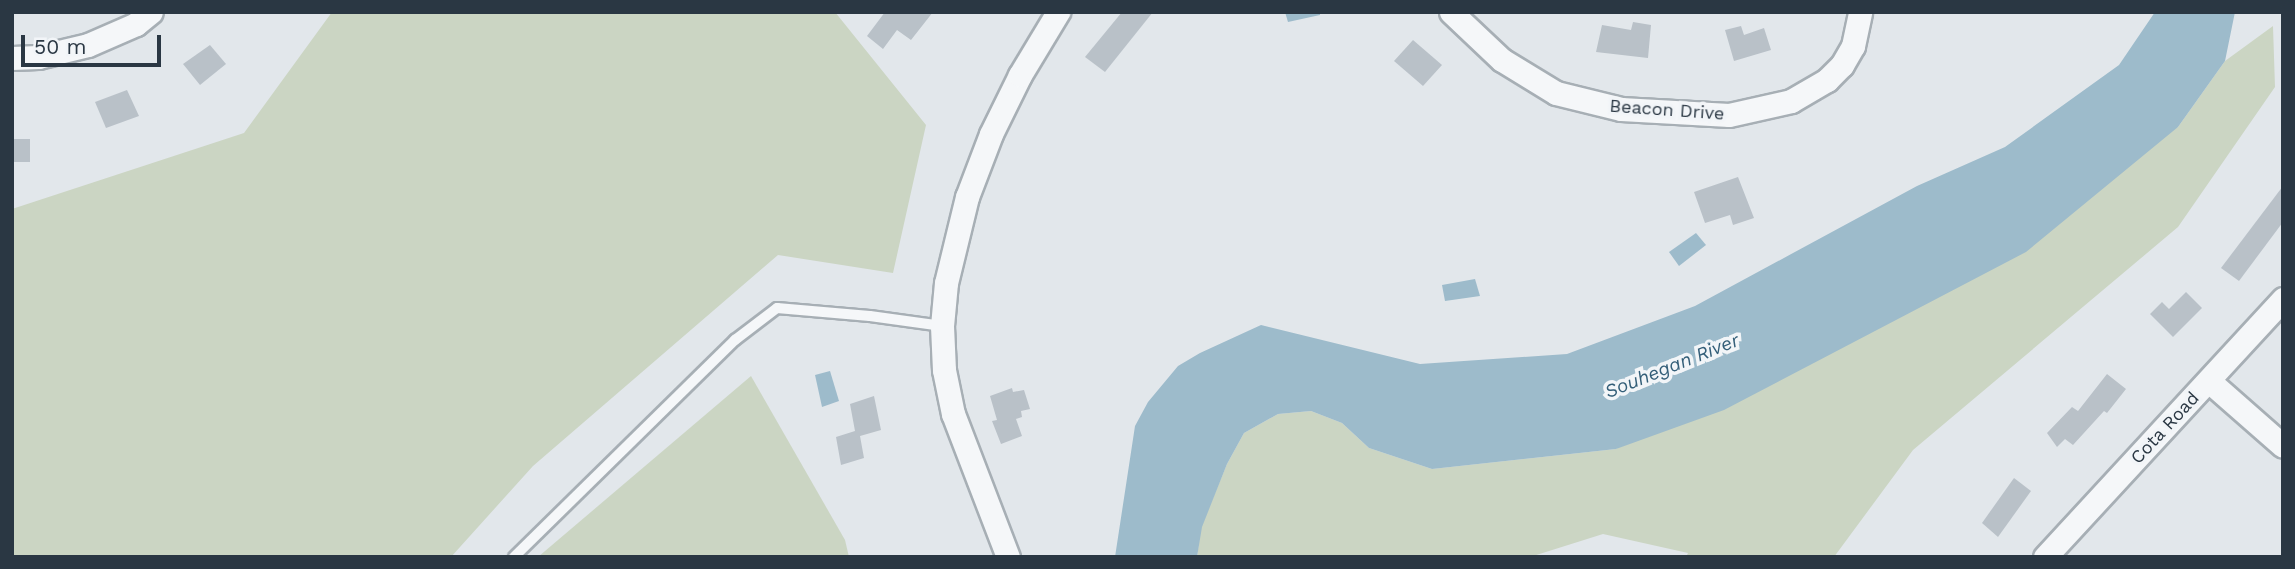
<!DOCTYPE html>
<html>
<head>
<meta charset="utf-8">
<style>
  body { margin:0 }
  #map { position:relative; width:2295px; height:569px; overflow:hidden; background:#e2e7eb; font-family:"Work Sans",sans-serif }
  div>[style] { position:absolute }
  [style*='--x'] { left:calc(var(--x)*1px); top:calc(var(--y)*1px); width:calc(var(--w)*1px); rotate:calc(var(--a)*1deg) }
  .green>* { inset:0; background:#cbd5c3 }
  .water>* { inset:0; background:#9dbbcb }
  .building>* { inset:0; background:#b9c1c8 }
  .roads { filter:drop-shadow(2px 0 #a7afb5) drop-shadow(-2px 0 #a7afb5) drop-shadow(0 2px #a7afb5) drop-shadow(0 -2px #a7afb5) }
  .service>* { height:10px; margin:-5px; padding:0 5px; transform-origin:5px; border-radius:5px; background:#f5f7f9 }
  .minor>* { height:23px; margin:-11.5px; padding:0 11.5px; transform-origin:11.5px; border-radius:11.5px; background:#f5f7f9 }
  span { translate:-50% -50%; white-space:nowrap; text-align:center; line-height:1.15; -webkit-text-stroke:7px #f2f5f8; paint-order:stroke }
  .street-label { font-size:18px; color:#2a3743 }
  .water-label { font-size:19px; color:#335e78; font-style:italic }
  .frame { position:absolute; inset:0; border:14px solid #2a3743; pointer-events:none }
  .scale { position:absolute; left:21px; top:35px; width:140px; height:32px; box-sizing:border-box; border:4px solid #2a3743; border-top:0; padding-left:9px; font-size:21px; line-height:24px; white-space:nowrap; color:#2a3743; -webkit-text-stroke:5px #f2f5f8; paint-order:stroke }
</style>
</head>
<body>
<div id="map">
  <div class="green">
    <i style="clip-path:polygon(332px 12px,835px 12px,926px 125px,893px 273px,778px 255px,533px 466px,451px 557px,12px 557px,12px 209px,244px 133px)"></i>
    <i style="clip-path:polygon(2273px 26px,2275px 87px,2178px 227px,1913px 450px,1834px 557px,1686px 557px,1688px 553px,1603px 534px,1530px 557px,1197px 557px,1201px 527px,1227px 464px,1244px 433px,1278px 414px,1311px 411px,1342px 423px,1369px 448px,1432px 469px,1616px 449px,2178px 127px,2225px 61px)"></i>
    <i style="clip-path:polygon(751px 376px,845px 540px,849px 557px,538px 557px)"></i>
  </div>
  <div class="water">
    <i style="clip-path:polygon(1285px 12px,1320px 12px,1320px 15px,1288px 22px)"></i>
    <i style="clip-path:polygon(2155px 12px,2235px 12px,2225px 61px,2178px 127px,2026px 252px,1724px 410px,1616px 449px,1432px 469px,1369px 448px,1342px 423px,1311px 411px,1278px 414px,1244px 433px,1227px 464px,1202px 527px,1197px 557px,1115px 557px,1135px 426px,1148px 402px,1178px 366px,1200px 353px,1261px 325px,1420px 364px,1567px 354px,1695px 306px,1917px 186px,2005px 147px,2119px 65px)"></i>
    <i style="clip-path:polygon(1696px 233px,1706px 245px,1679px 266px,1669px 252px)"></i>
    <i style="clip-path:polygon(1475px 279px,1480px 296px,1445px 301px,1442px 285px)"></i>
    <i style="clip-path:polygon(830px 371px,839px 401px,822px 407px,815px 375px)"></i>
  </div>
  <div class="building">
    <i style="clip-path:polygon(885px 12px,933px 12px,911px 40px,897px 30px,883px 49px,867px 36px)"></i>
    <i style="clip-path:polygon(1122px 12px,1153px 12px,1105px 72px,1085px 57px)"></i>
    <i style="clip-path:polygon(1633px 22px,1651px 25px,1648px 58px,1596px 52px,1602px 25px,1631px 30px)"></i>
    <i style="clip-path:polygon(1741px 26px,1744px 35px,1764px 28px,1771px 50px,1734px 61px,1725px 30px)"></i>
    <i style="clip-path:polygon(1413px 40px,1442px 65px,1423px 86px,1394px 61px)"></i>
    <i style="clip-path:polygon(210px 45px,226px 64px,200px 85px,183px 64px)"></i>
    <i style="clip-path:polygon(127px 90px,139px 116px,106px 128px,95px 102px)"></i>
    <i style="clip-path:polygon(12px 139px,30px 139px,30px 162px,12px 162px)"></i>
    <i style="clip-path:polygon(1738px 177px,1754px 218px,1733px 225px,1730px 215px,1705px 223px,1694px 192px)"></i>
    <i style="clip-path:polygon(2283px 186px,2283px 222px,2239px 281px,2221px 268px)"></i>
    <i style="clip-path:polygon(2186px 292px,2202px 308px,2173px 337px,2150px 314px,2162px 302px,2169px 309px)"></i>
    <i style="clip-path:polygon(2107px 374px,2126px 389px,2107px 413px,2104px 411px,2073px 445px,2065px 439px,2057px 447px,2047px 433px,2072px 407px,2078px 411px)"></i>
    <i style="clip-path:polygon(1012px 388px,1013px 392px,1024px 390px,1030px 409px,1021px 411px,1022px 417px,1016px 419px,1022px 436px,1001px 444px,992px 421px,997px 420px,990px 396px)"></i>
    <i style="clip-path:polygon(874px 396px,881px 430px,860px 436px,864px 458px,841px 465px,836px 437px,855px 431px,850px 404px)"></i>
    <i style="clip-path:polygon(2014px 478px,2031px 491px,1998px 537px,1982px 523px)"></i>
  </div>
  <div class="roads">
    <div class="service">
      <i style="--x:514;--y:557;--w:310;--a:-44.5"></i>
      <i style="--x:735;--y:340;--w:53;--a:-37.3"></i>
      <i style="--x:777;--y:308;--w:93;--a:4.9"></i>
      <i style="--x:870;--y:316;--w:73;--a:7.9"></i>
    </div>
    <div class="minor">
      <i style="--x:1451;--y:12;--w:70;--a:43.3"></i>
      <i style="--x:1502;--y:60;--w:63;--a:31.4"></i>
      <i style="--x:1556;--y:93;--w:67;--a:13.8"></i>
      <i style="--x:1621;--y:109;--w:108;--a:3.2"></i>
      <i style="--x:1729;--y:115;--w:64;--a:-12.7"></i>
      <i style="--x:1791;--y:101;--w:42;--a:-30.3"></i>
      <i style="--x:1827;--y:80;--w:21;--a:-45"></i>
      <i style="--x:1842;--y:65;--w:22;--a:-60"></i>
      <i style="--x:1853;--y:46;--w:35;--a:-78"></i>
      <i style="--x:12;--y:58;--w:26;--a:-2"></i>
      <i style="--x:38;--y:57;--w:51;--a:-13.5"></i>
      <i style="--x:88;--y:45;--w:52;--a:-23.6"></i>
      <i style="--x:136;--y:24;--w:19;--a:-39"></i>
      <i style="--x:2209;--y:381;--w:98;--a:41.3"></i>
      <i style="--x:1008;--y:557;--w:153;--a:-111"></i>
      <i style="--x:953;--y:414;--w:45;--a:-101.6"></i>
      <i style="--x:944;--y:370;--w:44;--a:-92.6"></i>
      <i style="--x:942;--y:326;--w:43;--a:-84.7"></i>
      <i style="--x:946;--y:283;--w:89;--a:-76.3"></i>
      <i style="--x:967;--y:197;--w:67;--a:-69.1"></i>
      <i style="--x:991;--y:134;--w:66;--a:-63.8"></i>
      <i style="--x:1020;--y:75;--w:74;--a:-58.9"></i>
      <i style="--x:2045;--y:557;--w:351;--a:-47.3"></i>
    </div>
  </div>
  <div class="street-label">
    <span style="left:1667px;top:110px;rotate:4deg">Beacon Drive</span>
    <span style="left:2165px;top:428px;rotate:-47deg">Cota Road</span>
  </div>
  <div class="water-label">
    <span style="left:1672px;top:366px;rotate:-22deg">Souhegan River</span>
  </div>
  <div class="frame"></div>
  <div class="scale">50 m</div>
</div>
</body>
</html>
